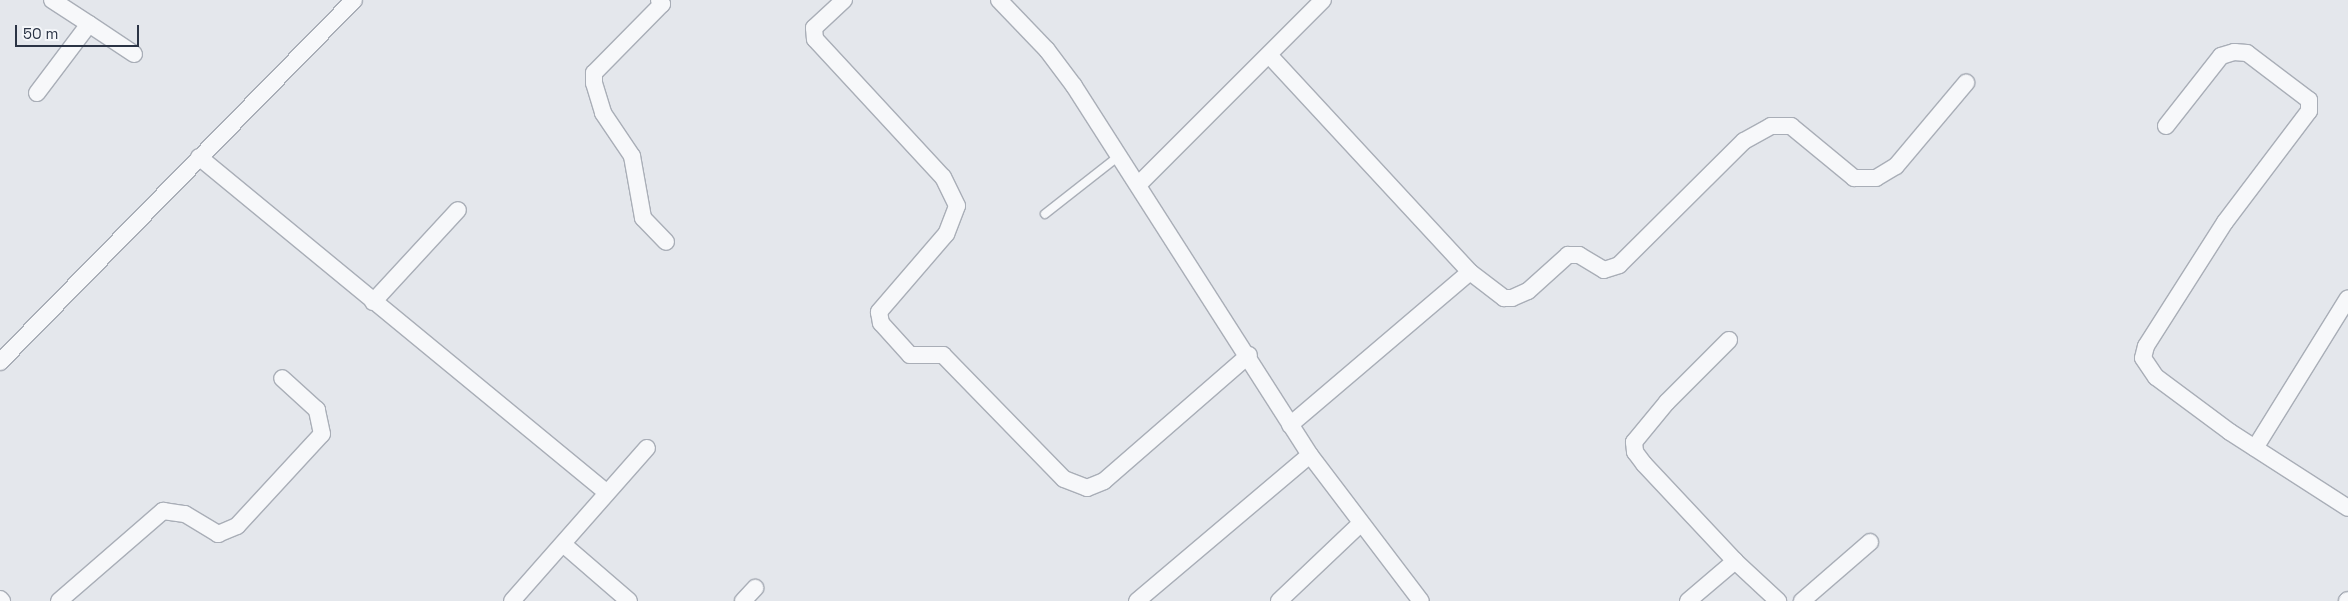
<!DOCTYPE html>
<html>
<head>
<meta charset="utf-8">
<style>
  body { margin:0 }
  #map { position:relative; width:2348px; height:601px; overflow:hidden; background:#e4e7ec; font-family:"Space Grotesk",sans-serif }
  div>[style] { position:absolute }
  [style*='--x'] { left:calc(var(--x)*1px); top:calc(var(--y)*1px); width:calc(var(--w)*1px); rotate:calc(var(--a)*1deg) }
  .roads { filter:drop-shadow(1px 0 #a9aeb7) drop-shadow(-1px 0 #a9aeb7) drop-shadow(0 1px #a9aeb7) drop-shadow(0 -1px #a9aeb7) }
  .service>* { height:8px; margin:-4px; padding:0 4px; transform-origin:4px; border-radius:4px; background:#f7f8fa }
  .minor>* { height:16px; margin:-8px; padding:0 8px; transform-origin:8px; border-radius:8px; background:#f7f8fa }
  span { translate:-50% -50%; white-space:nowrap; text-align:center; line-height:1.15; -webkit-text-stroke:4px #f4f6f9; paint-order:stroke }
  .scale { position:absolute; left:15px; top:25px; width:124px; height:22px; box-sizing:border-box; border:2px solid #2b3445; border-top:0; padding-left:6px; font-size:15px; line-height:18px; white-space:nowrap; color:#2b3445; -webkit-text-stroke:4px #f4f6f9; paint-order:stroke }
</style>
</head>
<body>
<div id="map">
  <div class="roads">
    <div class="service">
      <i style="--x:1045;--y:214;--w:95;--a:-38.2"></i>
    </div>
    <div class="minor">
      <i style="--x:659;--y:0;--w:5;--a:53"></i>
      <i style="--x:662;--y:4;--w:97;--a:134.6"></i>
      <i style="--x:594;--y:73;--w:10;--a:90"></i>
      <i style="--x:594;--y:83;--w:31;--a:73"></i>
      <i style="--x:603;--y:113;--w:52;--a:56"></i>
      <i style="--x:632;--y:156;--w:63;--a:79.9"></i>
      <i style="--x:643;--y:218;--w:33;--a:46"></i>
      <i style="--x:844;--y:0;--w:41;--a:137"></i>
      <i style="--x:814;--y:28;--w:11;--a:85"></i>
      <i style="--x:815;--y:39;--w:188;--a:47.2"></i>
      <i style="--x:943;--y:177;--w:32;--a:64"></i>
      <i style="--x:957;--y:206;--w:30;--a:111"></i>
      <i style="--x:946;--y:234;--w:103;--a:130.7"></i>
      <i style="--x:879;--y:312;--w:11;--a:80"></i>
      <i style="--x:881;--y:323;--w:43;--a:47.8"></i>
      <i style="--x:910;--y:355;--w:33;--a:0"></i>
      <i style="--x:943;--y:355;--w:173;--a:45.7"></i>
      <i style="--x:1064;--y:479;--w:25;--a:21"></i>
      <i style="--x:1087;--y:488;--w:18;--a:-22"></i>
      <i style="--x:1104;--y:481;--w:192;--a:-41"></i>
      <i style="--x:999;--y:0;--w:69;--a:46.2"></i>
      <i style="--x:1047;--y:50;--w:45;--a:53.1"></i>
      <i style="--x:1074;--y:86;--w:438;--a:57.4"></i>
      <i style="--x:1310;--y:455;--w:183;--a:52.8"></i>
      <i style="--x:89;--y:24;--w:54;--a:33.7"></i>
      <i style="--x:1269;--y:55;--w:296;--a:47.2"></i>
      <i style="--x:37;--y:93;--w:86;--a:-53"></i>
      <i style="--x:89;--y:24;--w:44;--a:-147"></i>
      <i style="--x:2166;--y:126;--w:89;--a:-51.8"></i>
      <i style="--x:2221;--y:56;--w:14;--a:-17"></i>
      <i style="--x:2234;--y:52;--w:13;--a:4"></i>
      <i style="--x:2247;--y:53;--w:78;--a:37.2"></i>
      <i style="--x:2309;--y:100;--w:11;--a:90"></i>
      <i style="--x:2309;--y:111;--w:139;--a:127.1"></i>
      <i style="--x:2225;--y:222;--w:147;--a:122.5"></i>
      <i style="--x:2146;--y:346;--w:12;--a:104"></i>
      <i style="--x:2143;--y:358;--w:23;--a:56"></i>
      <i style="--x:2156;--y:377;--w:92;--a:36.6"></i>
      <i style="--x:2230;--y:432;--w:140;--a:32.8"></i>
      <i style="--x:199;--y:157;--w:527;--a:39.46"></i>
      <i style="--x:1139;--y:184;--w:260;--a:-45"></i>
      <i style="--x:373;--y:302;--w:125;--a:-47.3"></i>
      <i style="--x:1729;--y:340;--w:88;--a:135"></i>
      <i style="--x:1667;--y:402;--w:52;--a:129.5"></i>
      <i style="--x:1634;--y:442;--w:10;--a:84"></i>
      <i style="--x:1635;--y:452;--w:15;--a:53"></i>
      <i style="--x:1644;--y:464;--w:133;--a:46.8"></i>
      <i style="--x:0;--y:362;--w:506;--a:-45.64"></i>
      <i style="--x:1290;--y:425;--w:236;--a:-40.4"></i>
      <i style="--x:1470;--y:272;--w:43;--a:37.4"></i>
      <i style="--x:1504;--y:298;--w:8;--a:0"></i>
      <i style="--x:1512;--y:298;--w:17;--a:-24"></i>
      <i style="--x:1528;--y:291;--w:54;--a:-42"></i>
      <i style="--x:1568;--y:255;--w:11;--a:0"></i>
      <i style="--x:1579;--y:255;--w:29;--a:31"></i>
      <i style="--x:1604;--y:270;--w:16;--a:-18"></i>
      <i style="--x:1619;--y:265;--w:176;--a:-44.8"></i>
      <i style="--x:1744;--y:141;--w:31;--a:-29"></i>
      <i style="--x:1771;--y:126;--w:20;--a:0"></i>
      <i style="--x:1791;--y:126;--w:82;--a:39.5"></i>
      <i style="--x:1854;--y:178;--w:22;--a:0"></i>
      <i style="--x:1876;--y:178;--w:23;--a:-31"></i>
      <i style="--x:1896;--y:166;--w:109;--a:-49.9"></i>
      <i style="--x:2255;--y:448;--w:176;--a:-58.2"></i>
      <i style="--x:563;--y:544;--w:87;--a:40.8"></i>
      <i style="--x:0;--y:599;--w:3;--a:45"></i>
      <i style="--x:59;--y:601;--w:138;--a:-40.9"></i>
      <i style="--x:163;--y:511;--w:22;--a:8"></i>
      <i style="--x:185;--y:514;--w:39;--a:31"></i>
      <i style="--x:218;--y:534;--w:21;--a:-23"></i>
      <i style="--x:237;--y:526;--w:125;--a:-47.3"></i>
      <i style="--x:322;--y:434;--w:25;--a:-102"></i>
      <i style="--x:317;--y:410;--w:47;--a:-137.6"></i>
      <i style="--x:512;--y:601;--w:204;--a:-48.6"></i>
      <i style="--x:743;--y:601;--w:18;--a:-47"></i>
      <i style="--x:1137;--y:601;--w:226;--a:-40.2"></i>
      <i style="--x:1279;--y:601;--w:112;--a:-43.5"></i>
      <i style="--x:1688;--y:601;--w:62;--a:-40.4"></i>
      <i style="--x:1735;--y:561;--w:59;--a:42.9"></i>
      <i style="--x:1802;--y:601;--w:90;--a:-40.9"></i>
      <i style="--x:2347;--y:601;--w:1;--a:-45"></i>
    </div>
  </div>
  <div class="scale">50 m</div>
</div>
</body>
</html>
